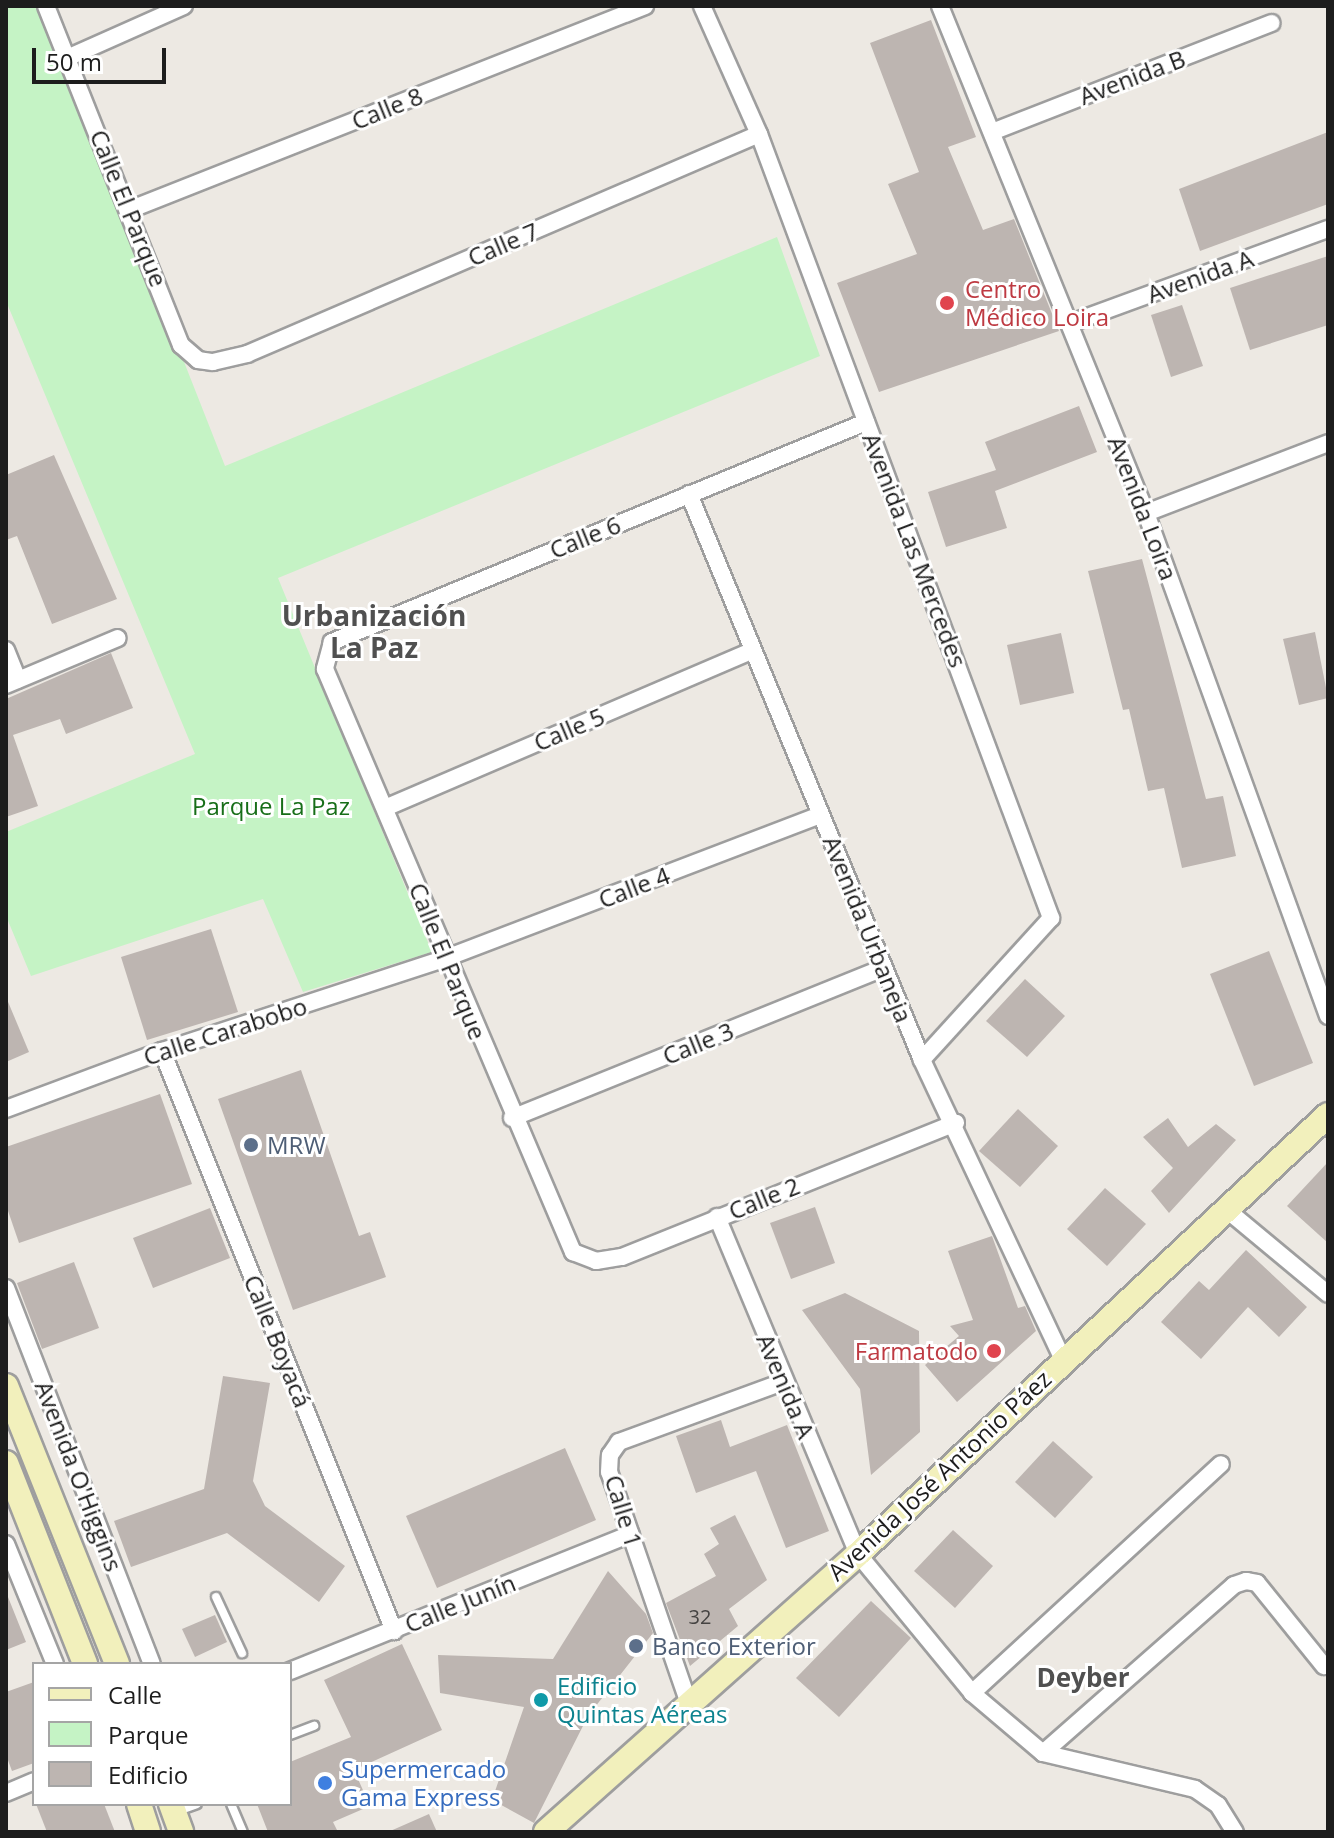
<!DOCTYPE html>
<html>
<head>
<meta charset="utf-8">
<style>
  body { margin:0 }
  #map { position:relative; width:1334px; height:1838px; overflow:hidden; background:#ede9e3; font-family:"Open Sans",sans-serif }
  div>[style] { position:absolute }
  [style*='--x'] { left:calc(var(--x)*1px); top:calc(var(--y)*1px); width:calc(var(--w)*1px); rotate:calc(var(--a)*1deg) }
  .park>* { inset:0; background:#c5f3c5 }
  .building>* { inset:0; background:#bdb5b1 }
  .roads { filter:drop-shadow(2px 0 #9e9e9e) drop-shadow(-2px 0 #9e9e9e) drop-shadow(0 2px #9e9e9e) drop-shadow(0 -2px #9e9e9e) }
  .lane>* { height:8px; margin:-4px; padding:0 4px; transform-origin:4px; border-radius:4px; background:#fff }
  .street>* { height:16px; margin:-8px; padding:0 8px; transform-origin:8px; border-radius:8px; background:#fff }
  .secondary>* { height:24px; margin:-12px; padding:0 12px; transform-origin:12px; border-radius:12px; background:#f2f0bc }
  .dots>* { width:22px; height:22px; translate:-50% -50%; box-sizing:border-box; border:4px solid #fff; border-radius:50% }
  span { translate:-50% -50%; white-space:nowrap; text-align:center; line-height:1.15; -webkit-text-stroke:6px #fff; paint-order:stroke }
  .number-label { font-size:20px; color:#454342 }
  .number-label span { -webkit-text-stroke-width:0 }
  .street-label { font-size:24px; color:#1d1d1d }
  .health-label { font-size:24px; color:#be3a42 }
  .left { translate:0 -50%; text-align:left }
  .right { translate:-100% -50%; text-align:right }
  .park-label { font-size:24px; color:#176e18 }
  .service-label { font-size:24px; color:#4e5e75 }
  .culture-label { font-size:24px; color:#0d838f }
  .shop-label { font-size:24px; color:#366cbe }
  .neighbourhood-label { font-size:26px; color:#505050; font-weight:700 }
  .quarter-label { font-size:28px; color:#505050; font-weight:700 }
  .frame { position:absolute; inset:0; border:8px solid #1d1d1d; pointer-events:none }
  .legend { position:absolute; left:32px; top:1662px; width:260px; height:144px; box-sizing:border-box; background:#fff; border:2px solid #a5a5a5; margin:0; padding:10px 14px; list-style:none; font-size:24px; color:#1d1d1d }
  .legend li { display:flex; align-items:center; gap:16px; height:40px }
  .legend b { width:40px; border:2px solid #a5a5a5 }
  .scale { position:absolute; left:32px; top:48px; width:134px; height:36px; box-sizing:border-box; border:4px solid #1d1d1d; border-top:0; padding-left:10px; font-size:24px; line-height:28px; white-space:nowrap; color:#1d1d1d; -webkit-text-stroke:6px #fff; paint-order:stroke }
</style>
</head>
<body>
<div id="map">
  <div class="park">
    <i style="clip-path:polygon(6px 6px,44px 6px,225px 466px,777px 237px,820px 356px,278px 578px,432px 952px,303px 992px,263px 899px,31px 976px,6px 916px,6px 832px,195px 754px,6px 301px)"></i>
  </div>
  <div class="building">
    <i style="clip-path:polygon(931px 20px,976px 137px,948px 147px,983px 230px,1014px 219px,1059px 331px,879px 392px,837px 283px,917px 254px,888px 184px,919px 172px,870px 43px)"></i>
    <i style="clip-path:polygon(1328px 132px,1328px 204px,1200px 251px,1179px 189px)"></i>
    <i style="clip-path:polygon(1328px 256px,1328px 325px,1250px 350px,1230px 288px)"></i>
    <i style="clip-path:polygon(1182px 305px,1203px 366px,1171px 377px,1151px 315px)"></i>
    <i style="clip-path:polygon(1079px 406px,1097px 452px,995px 491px,1007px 528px,946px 547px,928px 492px,996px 470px,985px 442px)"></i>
    <i style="clip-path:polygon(54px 455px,117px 599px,52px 624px,17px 536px,6px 540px,6px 475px)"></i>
    <i style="clip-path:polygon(1142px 559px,1206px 799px,1223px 796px,1236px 856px,1182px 868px,1164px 788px,1148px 791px,1129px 709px,1123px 710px,1088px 571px)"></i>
    <i style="clip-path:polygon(1315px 632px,1328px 698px,1299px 705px,1283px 639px)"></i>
    <i style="clip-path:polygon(1061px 633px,1074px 693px,1020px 705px,1007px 645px)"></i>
    <i style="clip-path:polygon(111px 653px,133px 708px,66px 734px,60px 719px,13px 735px,38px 806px,6px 817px,6px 699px)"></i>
    <i style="clip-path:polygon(211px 929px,238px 1012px,147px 1040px,121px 957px)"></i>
    <i style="clip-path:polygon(1269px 951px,1313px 1063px,1254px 1086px,1210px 974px)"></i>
    <i style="clip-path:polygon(1025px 979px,1065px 1016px,1027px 1057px,986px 1021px)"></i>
    <i style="clip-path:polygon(6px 997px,29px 1052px,6px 1062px)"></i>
    <i style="clip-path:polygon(301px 1070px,359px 1236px,370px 1232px,386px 1277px,293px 1310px,218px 1099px)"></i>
    <i style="clip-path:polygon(160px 1094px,192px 1184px,19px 1243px,6px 1205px,6px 1147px)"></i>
    <i style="clip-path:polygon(1018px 1109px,1058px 1146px,1020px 1187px,979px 1151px)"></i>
    <i style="clip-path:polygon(1168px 1118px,1188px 1147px,1216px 1124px,1236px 1140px,1169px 1213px,1151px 1191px,1173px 1168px,1143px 1137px)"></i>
    <i style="clip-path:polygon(1328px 1162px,1328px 1243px,1287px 1206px)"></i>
    <i style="clip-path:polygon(1105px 1188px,1146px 1224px,1107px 1266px,1067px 1229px)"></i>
    <i style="clip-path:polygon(815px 1207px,835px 1263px,791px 1279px,770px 1223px)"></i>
    <i style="clip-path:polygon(210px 1208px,230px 1258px,153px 1288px,133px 1238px)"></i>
    <i style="clip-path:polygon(992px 1236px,1018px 1308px,1025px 1306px,1036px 1331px,957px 1402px,925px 1365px,959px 1336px,950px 1326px,973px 1320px,948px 1251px)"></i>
    <i style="clip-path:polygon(1246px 1250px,1307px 1307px,1279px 1337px,1248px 1307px,1201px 1359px,1161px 1322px,1199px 1281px,1209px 1290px)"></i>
    <i style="clip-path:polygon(74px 1262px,99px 1328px,42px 1349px,17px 1283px)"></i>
    <i style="clip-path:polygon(845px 1293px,919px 1331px,920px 1432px,871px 1475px,860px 1389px,802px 1310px)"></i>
    <i style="clip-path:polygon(223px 1376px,270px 1383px,253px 1481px,265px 1506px,345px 1566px,319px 1602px,227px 1533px,131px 1567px,114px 1521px,204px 1489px)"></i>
    <i style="clip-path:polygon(721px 1420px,730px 1447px,787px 1425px,829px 1531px,786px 1548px,756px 1471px,696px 1493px,676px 1436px)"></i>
    <i style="clip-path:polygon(1053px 1441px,1093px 1477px,1055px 1518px,1015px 1482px)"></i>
    <i style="clip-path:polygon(565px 1448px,596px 1520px,437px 1588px,406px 1516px)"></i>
    <i style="clip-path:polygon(735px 1515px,767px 1580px,729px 1609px,738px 1626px,690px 1666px,666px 1603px,716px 1576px,704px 1554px,719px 1544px,710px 1528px)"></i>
    <i style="clip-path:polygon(953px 1530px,993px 1566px,955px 1608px,914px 1571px)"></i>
    <i style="clip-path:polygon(608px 1571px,646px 1614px,653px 1633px,588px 1716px,534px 1823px,492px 1800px,524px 1707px,440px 1693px,438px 1655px,553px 1659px)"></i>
    <i style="clip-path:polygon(6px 1592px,26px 1642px,6px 1650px)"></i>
    <i style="clip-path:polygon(871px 1601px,911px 1638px,839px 1717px,796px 1678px)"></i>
    <i style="clip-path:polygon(215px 1615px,227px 1642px,195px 1657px,182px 1629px)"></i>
    <i style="clip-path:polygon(402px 1644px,442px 1730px,354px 1770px,370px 1806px,333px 1822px,338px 1832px,268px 1832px,257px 1804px,290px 1804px,290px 1762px,351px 1737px,324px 1680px)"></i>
    <i style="clip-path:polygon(34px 1682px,34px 1763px,12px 1771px,6px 1755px,6px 1692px)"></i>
    <i style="clip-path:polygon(36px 1804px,104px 1804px,115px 1832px,47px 1832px)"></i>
    <i style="clip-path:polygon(429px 1814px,437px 1832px,388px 1832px)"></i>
  </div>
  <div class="roads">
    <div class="lane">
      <i style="--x:216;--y:1597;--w:62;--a:65.1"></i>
      <i style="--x:290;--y:1735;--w:26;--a:-21"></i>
      <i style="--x:231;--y:1804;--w:30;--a:67"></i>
      <i style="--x:175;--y:1812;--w:23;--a:-20"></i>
    </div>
    <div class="street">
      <i style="--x:46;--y:6;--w:365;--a:68.3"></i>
      <i style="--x:181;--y:345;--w:23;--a:41"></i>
      <i style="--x:198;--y:360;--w:15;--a:8"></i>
      <i style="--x:213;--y:362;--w:35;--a:-13"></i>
      <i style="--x:247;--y:354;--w:557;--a:-23.25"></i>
      <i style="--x:702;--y:6;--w:140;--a:66"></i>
      <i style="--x:759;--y:134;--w:837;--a:69.57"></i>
      <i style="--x:1051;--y:918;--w:192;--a:132.3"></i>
      <i style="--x:940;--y:6;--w:547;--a:67.89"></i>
      <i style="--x:1146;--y:513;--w:535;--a:70.11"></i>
      <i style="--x:67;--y:58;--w:128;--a:-24"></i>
      <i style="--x:992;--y:132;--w:300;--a:-21.3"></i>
      <i style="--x:129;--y:210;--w:555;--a:-21.57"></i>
      <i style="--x:1071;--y:323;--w:274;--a:-20.1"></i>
      <i style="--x:866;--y:422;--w:578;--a:157.61"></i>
      <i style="--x:332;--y:642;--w:28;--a:105"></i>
      <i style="--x:325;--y:669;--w:634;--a:66.96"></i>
      <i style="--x:573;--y:1252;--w:25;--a:21"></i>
      <i style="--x:596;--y:1261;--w:26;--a:-9"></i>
      <i style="--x:622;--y:1257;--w:360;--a:-21.9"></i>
      <i style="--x:689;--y:494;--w:612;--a:67.62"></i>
      <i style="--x:922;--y:1060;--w:329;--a:64.8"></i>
      <i style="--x:1146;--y:513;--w:195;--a:-21"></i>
      <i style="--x:6;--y:650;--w:32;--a:68"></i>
      <i style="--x:6;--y:685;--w:121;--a:-22.8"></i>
      <i style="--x:385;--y:808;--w:400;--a:-23.2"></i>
      <i style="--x:162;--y:1051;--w:625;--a:68.2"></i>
      <i style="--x:6;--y:1109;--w:166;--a:-20.4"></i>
      <i style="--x:162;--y:1051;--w:299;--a:-18.1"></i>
      <i style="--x:446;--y:958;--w:401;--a:-20.9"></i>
      <i style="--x:512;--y:1118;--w:401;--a:-22"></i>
      <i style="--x:1227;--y:1210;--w:131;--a:39.7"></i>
      <i style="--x:717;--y:1217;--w:365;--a:67.3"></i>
      <i style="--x:858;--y:1554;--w:180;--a:50.6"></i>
      <i style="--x:972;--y:1693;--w:93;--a:40.2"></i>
      <i style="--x:1043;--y:1753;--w:156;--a:13.3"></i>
      <i style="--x:1195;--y:1789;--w:28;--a:35"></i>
      <i style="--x:1218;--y:1805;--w:32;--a:58"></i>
      <i style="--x:6;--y:1288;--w:403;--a:68.8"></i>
      <i style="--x:6;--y:1544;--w:130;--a:67.8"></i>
      <i style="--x:290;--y:1671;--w:367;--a:-21.9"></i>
      <i style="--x:972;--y:1693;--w:338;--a:-42.6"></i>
      <i style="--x:688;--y:1701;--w:242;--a:-109"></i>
      <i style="--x:609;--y:1472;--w:17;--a:-87"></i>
      <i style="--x:610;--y:1455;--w:16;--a:-55"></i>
      <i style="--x:619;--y:1442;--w:175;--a:-20.1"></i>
      <i style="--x:1043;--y:1753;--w:254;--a:-41.3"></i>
      <i style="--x:1234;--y:1585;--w:13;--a:-18"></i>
      <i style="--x:1246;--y:1581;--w:11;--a:10"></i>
      <i style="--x:1257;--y:1583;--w:107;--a:51.1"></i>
      <i style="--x:6;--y:1793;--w:30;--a:-23"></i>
    </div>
    <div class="secondary">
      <i style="--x:6;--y:1386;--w:299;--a:68.2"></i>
      <i style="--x:6;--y:1463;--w:216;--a:68.5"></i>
      <i style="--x:139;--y:1804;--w:29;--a:72"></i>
      <i style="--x:171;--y:1804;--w:30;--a:70"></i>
      <i style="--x:546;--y:1832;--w:418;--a:-41.7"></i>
      <i style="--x:858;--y:1554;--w:643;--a:-43.05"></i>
    </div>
  </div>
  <div class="dots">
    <i style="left:947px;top:303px;background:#e0444e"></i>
    <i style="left:251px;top:1145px;background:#5c6f8a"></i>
    <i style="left:994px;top:1351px;background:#e0444e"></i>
    <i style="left:636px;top:1646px;background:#5c6f8a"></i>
    <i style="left:541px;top:1700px;background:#0f9aa8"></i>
    <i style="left:325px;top:1783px;background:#3f7fe0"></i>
  </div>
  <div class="number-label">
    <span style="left:700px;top:1616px">32</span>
  </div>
  <div class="street-label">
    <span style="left:1132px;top:77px;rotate:-21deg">Avenida B</span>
    <span style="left:387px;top:108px;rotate:-22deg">Calle 8</span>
    <span style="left:129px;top:208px;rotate:68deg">Calle El Parque</span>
    <span style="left:503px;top:244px;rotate:-23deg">Calle 7</span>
    <span style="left:1200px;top:276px;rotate:-20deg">Avenida A</span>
    <span style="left:1143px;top:508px;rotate:69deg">Avenida Loira</span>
    <span style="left:585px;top:537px;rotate:-22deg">Calle 6</span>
    <span style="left:915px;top:550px;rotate:69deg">Avenida Las Mercedes</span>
    <span style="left:569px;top:729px;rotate:-23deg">Calle 5</span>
    <span style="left:634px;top:887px;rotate:-21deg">Calle 4</span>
    <span style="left:868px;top:929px;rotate:68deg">Avenida Urbaneja</span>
    <span style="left:448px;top:961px;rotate:68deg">Calle El Parque</span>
    <span style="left:225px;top:1031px;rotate:-18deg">Calle Carabobo</span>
    <span style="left:698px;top:1043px;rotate:-22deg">Calle 3</span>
    <span style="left:764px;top:1198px;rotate:-22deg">Calle 2</span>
    <span style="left:278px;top:1341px;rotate:68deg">Calle Boyacá</span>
    <span style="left:786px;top:1386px;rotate:67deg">Avenida A</span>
    <span style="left:939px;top:1475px;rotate:-43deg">Avenida José Antonio Páez</span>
    <span style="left:79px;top:1476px;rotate:69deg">Avenida O'Higgins</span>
    <span style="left:624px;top:1511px;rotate:73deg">Calle 1</span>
    <span style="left:460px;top:1603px;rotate:-22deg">Calle Junín</span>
  </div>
  <div class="health-label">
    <span class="left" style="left:965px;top:303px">Centro<br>Médico Loira</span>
    <span class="right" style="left:978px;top:1351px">Farmatodo</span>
  </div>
  <div class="park-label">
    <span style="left:271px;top:806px">Parque La Paz</span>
  </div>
  <div class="service-label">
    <span class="left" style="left:267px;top:1145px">MRW</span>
    <span class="left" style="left:652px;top:1646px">Banco Exterior</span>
  </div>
  <div class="culture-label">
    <span class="left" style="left:557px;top:1700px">Edificio<br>Quintas Aéreas</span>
  </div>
  <div class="shop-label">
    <span class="left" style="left:341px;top:1783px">Supermercado<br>Gama Express</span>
  </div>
  <div class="neighbourhood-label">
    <span style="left:1083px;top:1678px">Deyber</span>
  </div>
  <div class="quarter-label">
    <span style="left:374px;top:631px">Urbanización<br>La Paz</span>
  </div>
  <div class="frame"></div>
  <ul class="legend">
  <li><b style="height:10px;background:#f2f0bc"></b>Calle</li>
  <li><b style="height:22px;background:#c5f3c5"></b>Parque</li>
  <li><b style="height:22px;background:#bdb5b1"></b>Edificio</li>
  </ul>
  <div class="scale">50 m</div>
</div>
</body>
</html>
